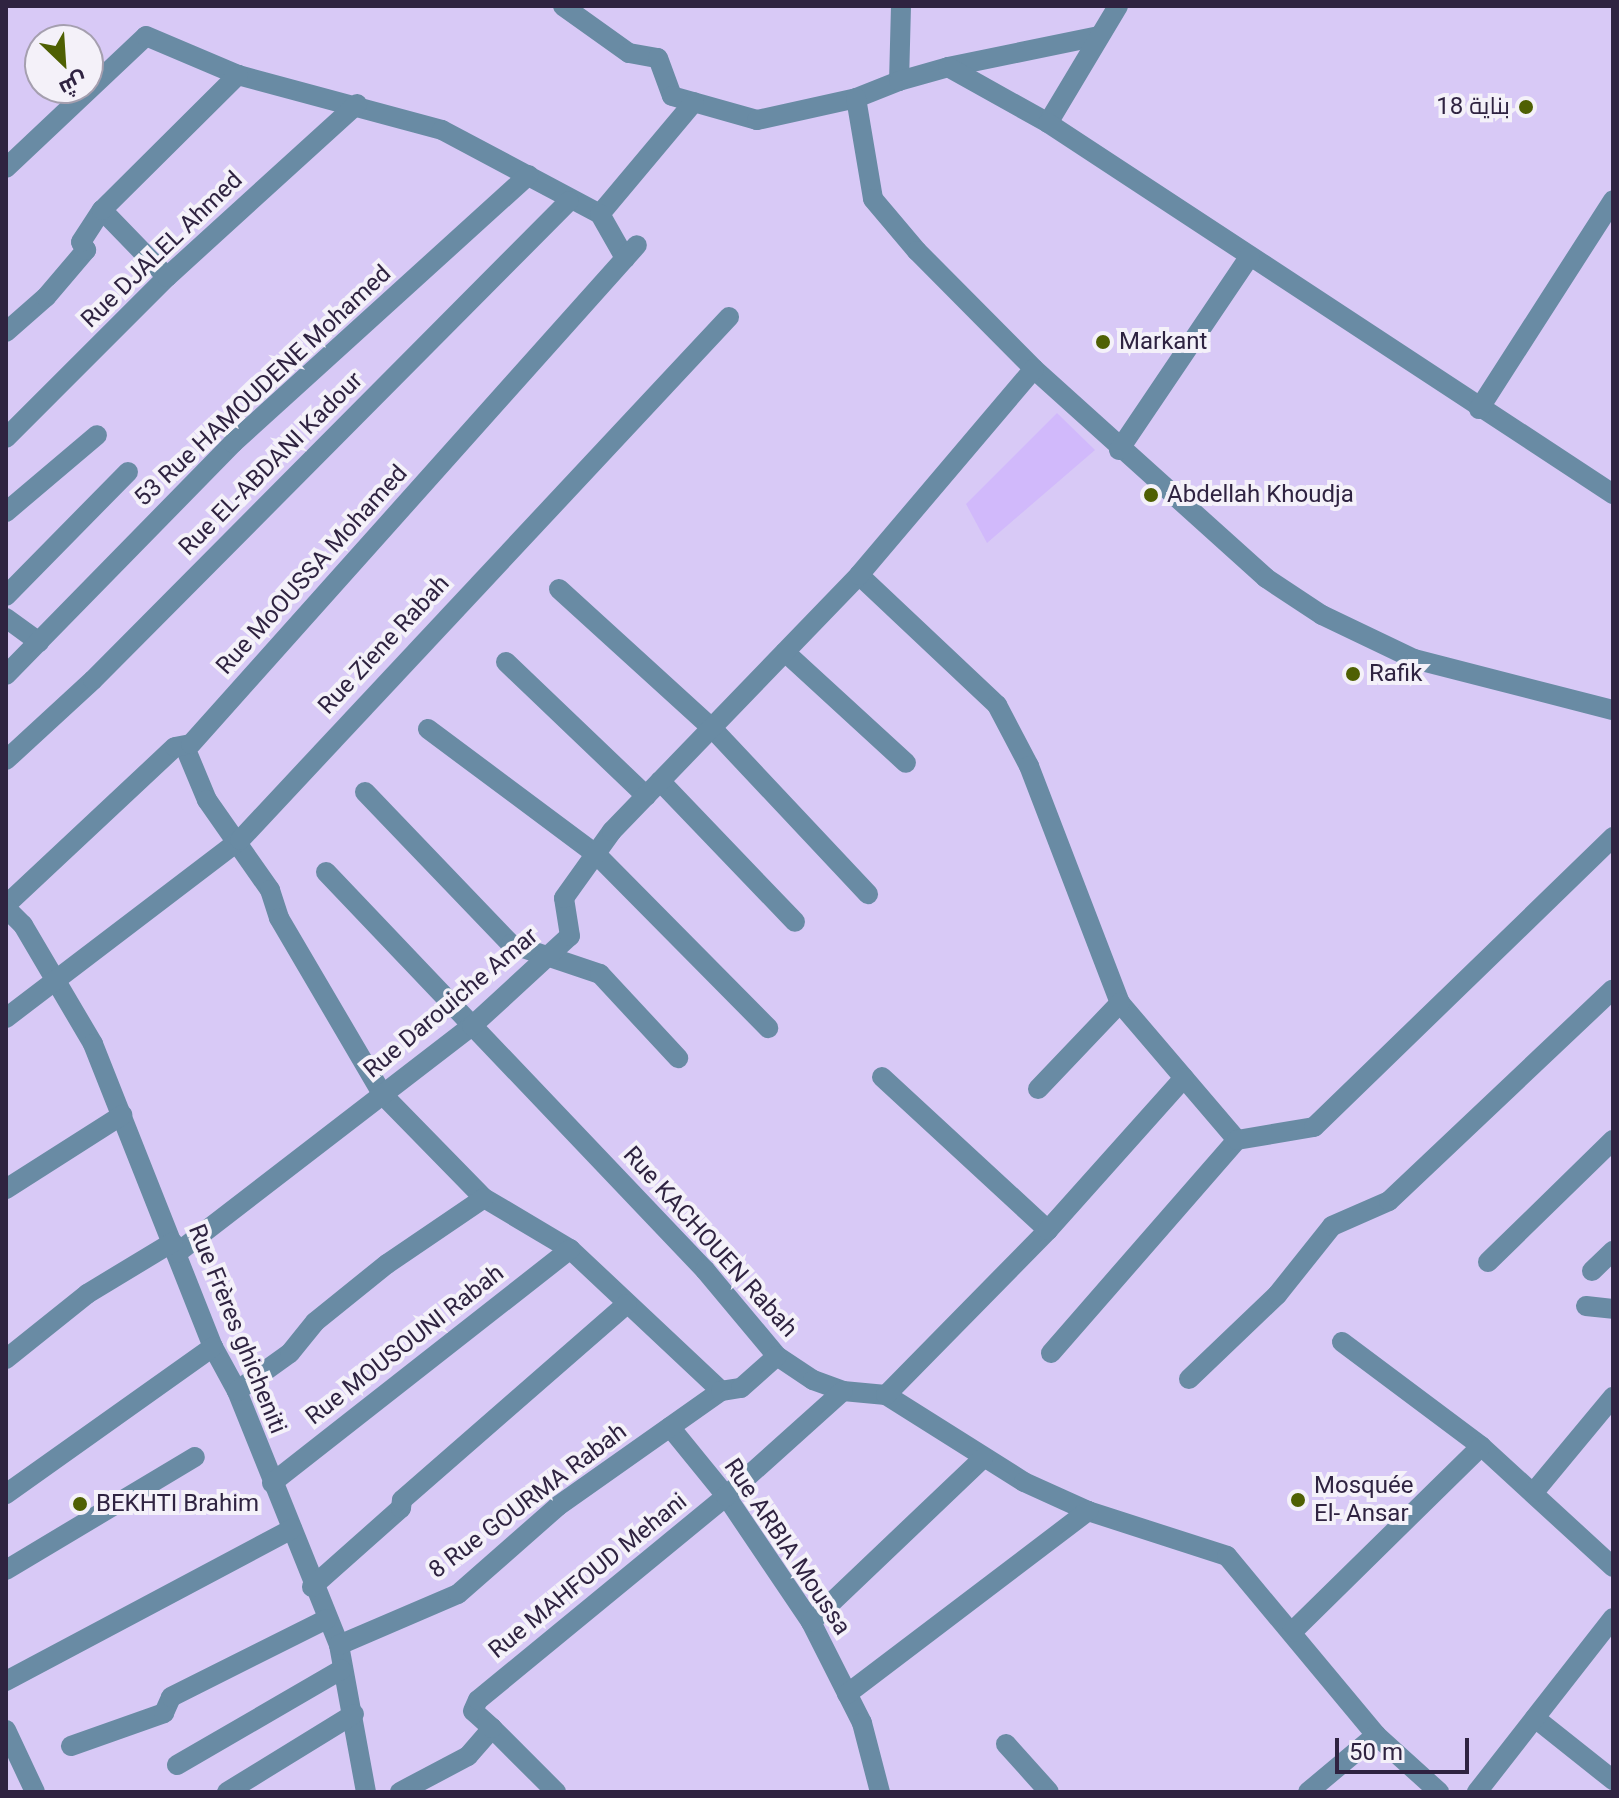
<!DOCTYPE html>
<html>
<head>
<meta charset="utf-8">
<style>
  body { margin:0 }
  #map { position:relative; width:1619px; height:1798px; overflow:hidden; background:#d8c9f6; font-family:Roboto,Cairo,sans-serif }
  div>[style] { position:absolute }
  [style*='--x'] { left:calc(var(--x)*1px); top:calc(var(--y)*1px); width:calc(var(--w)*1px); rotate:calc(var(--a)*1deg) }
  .built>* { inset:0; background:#d1b9fb }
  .minor>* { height:20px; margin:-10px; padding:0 10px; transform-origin:10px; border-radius:10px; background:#698ba4 }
  .dots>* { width:22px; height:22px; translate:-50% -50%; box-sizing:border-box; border:4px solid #f4f1f9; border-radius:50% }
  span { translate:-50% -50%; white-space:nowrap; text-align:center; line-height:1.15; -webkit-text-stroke:8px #f4f1f9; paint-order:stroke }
  .poi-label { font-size:24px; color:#2f2341 }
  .right { translate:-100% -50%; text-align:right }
  .left { translate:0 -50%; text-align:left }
  .street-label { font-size:24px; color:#2f2341 }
  .frame { position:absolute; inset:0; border:8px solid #2f2341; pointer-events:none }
  .north { position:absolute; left:24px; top:24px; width:80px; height:80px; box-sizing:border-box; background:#f4f1f9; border:2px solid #a59faf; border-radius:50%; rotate:155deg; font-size:22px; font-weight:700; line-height:32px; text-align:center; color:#2f2341 }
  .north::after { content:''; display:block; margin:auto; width:28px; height:36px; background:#4f6003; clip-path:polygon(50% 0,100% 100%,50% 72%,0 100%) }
  .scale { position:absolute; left:1335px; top:1738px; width:134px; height:36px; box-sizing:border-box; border:4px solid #2f2341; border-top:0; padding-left:10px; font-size:24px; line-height:28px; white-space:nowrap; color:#2f2341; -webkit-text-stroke:6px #f4f1f9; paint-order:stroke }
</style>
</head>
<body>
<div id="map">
  <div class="built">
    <i style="clip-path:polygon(1057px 413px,1095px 450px,987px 543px,966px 504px)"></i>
  </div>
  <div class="minor">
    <i style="--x:563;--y:6;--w:81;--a:35.5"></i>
    <i style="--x:629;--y:53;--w:29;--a:10"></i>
    <i style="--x:658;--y:58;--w:40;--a:69.8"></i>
    <i style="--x:672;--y:96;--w:88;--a:15.8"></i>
    <i style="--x:757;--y:120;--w:101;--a:-12.5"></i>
    <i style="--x:901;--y:6;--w:75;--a:91.5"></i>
    <i style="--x:899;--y:81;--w:46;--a:158.4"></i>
    <i style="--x:856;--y:98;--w:102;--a:80.4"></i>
    <i style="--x:873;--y:199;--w:68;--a:49.8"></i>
    <i style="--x:917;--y:251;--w:166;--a:45.2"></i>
    <i style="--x:1034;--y:369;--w:312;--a:42"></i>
    <i style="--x:1266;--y:578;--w:67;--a:33.5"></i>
    <i style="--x:1322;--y:615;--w:102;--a:25.6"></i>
    <i style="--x:1414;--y:659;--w:205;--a:14.4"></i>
    <i style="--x:948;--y:67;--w:154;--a:-11.6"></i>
    <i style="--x:899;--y:81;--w:51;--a:-15.9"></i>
    <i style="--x:948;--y:67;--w:115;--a:29.2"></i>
    <i style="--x:1048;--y:123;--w:136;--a:-59.1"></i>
    <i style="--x:1048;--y:123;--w:676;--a:33.29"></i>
    <i style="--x:6;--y:168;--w:192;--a:-43.3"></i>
    <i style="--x:146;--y:36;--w:100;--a:23"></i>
    <i style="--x:238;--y:75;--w:211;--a:15.1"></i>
    <i style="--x:442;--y:130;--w:179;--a:28"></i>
    <i style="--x:600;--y:214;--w:146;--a:-50"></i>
    <i style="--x:102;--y:210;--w:93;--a:45.9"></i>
    <i style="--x:600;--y:214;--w:51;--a:60.4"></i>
    <i style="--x:6;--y:332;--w:53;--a:-41.2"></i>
    <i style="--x:46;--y:297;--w:62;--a:-49.6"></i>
    <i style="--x:86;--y:250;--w:9;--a:-122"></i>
    <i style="--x:81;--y:242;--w:38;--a:-57"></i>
    <i style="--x:102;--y:210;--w:192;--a:-44.8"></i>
    <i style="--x:1479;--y:409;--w:248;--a:-57.3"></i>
    <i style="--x:6;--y:438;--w:228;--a:-45"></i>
    <i style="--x:167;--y:277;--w:257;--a:-42.3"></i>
    <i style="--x:1119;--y:450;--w:233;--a:-56"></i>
    <i style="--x:6;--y:512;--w:119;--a:-40.2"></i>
    <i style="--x:859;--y:575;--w:190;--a:43.3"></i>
    <i style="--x:997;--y:705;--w:69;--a:62.3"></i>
    <i style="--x:1029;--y:766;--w:254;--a:69"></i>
    <i style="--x:1120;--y:1003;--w:180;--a:49.5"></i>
    <i style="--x:559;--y:589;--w:207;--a:42.3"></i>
    <i style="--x:712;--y:728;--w:228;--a:46.8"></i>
    <i style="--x:6;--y:596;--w:174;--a:-45.5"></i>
    <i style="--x:6;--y:618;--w:41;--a:36"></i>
    <i style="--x:785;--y:652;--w:164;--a:42.5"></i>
    <i style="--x:506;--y:662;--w:194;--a:43.7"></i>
    <i style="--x:6;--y:675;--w:325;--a:-45.6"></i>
    <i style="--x:233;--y:443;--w:399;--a:-42.2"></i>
    <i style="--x:428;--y:729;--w:209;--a:36.7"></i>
    <i style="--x:596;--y:854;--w:245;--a:45.3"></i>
    <i style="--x:187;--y:752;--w:52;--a:67.4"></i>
    <i style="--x:207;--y:800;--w:110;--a:55"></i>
    <i style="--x:270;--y:890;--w:29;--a:72"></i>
    <i style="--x:279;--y:918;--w:205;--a:59.6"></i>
    <i style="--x:383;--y:1095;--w:144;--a:45.6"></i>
    <i style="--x:484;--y:1198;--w:100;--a:30.7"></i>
    <i style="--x:570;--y:1249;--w:207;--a:43.2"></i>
    <i style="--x:6;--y:760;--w:118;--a:-42.6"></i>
    <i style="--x:93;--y:680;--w:675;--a:-45.18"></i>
    <i style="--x:660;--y:781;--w:195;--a:46.2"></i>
    <i style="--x:365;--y:792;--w:211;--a:46.2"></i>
    <i style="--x:511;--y:944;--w:94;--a:18.6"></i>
    <i style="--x:600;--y:974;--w:115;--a:47.1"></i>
    <i style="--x:326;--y:872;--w:550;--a:46.4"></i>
    <i style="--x:705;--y:1270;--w:112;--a:50.1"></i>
    <i style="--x:777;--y:1356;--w:43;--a:33.7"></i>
    <i style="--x:813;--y:1380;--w:32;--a:20"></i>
    <i style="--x:843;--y:1391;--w:43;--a:5.3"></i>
    <i style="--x:886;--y:1395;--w:163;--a:32.2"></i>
    <i style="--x:1024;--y:1482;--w:70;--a:24.4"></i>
    <i style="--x:1088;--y:1511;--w:146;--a:17.9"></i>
    <i style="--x:1227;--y:1556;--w:233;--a:50.2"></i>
    <i style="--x:1376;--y:1735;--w:85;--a:42.1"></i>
    <i style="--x:6;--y:905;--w:231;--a:-43.1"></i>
    <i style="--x:175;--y:747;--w:16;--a:-11"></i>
    <i style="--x:191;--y:744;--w:669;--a:-48.21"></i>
    <i style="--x:6;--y:908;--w:24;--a:45"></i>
    <i style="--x:23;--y:925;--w:138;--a:59.5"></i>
    <i style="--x:93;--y:1044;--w:326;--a:68.4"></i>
    <i style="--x:213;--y:1347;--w:50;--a:61.4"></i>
    <i style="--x:237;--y:1391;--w:274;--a:68.1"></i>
    <i style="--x:339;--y:1645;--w:149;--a:79.6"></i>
    <i style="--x:6;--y:1018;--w:294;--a:-37.3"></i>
    <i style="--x:240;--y:840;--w:716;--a:-46.92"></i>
    <i style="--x:882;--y:1077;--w:226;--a:42.7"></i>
    <i style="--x:1038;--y:1089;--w:119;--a:-46.4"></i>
    <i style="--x:6;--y:1189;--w:138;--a:-32.5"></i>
    <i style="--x:177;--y:1253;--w:372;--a:-37.6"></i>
    <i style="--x:472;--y:1026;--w:133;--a:-42.6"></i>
    <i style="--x:570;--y:936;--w:38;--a:-99"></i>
    <i style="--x:564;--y:898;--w:82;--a:-54.4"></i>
    <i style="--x:612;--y:831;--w:356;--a:-46"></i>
    <i style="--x:859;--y:575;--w:270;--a:-49.7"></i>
    <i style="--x:1488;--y:1262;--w:175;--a:-44.3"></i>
    <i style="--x:1592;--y:1271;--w:29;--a:-44"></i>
    <i style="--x:1586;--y:1306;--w:27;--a:6"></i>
    <i style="--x:1342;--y:1342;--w:174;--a:36.8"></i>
    <i style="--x:1481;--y:1446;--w:179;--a:42.5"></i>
    <i style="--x:1051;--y:1353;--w:283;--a:-48.9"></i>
    <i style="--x:1237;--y:1140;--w:78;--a:-9.6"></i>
    <i style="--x:1314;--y:1127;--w:417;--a:-44.1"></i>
    <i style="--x:6;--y:1359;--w:104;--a:-38.7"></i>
    <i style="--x:87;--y:1294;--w:100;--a:-31.2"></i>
    <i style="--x:1189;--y:1379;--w:122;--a:-43.7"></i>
    <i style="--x:1277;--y:1295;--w:88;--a:-51.4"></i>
    <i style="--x:1332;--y:1226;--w:62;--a:-23.7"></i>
    <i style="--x:1389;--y:1201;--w:308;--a:-43.4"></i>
    <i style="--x:237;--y:1391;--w:65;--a:-35.6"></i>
    <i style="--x:290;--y:1353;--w:40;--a:-51"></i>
    <i style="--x:315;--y:1322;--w:92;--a:-38.9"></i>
    <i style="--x:387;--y:1264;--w:117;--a:-34.2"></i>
    <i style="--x:886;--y:1395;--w:231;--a:-45.5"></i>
    <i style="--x:1048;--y:1230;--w:204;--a:-48.2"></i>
    <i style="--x:670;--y:1427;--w:89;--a:50.9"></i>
    <i style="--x:726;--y:1496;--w:152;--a:56"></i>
    <i style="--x:811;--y:1622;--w:113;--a:63.2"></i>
    <i style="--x:862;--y:1723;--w:71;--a:75.4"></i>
    <i style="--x:272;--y:1483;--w:379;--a:-38.1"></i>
    <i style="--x:1534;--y:1492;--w:124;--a:-50.3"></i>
    <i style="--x:6;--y:1494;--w:254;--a:-35.4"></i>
    <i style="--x:6;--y:1570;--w:220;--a:-30.9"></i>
    <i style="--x:312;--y:1587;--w:119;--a:-41.6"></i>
    <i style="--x:401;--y:1508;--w:8;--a:-83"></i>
    <i style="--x:402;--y:1500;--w:298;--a:-41.1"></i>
    <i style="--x:811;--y:1622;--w:238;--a:-43.6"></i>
    <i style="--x:1292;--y:1632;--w:265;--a:-44.5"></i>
    <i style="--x:339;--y:1645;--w:129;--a:-23.2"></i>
    <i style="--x:458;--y:1594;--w:133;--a:-41.3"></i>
    <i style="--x:558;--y:1506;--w:199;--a:-35.2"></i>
    <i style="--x:721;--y:1391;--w:20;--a:-9"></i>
    <i style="--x:741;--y:1388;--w:48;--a:-41.6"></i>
    <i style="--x:6;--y:1681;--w:324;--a:-28"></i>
    <i style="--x:847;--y:1694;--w:303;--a:-37.2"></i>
    <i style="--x:1535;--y:1718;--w:100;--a:38.5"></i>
    <i style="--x:492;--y:1728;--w:91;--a:45"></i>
    <i style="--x:6;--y:1730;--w:68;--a:64.9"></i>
    <i style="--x:1006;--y:1744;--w:64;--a:48.1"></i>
    <i style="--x:71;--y:1746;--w:99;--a:-19.5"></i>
    <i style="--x:164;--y:1713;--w:17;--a:-66"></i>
    <i style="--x:171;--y:1697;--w:174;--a:-26.6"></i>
    <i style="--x:177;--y:1765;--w:190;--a:-30.1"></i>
    <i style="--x:227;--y:1792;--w:149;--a:-31.6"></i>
    <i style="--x:400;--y:1792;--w:77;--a:-27.9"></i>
    <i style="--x:468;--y:1756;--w:37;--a:-49"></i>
    <i style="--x:492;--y:1728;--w:25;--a:-138"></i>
    <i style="--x:473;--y:1711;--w:12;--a:-66"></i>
    <i style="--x:478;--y:1700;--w:321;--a:-39.4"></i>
    <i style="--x:726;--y:1496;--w:157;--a:-41.9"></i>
    <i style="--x:1308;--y:1792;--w:89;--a:-40"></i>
    <i style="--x:1477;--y:1792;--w:221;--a:-52"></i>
  </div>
  <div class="dots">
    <i style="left:1526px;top:107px;background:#4f6003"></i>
    <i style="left:1103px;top:342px;background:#4f6003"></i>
    <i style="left:1151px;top:495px;background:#4f6003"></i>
    <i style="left:1353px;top:674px;background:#4f6003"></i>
    <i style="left:1298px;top:1500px;background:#4f6003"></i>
    <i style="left:80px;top:1504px;background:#4f6003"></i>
  </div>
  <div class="poi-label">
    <span class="right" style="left:1510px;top:107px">بناية 18</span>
    <span class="left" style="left:1119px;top:342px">Markant</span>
    <span class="left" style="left:1167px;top:495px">Abdellah Khoudja</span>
    <span class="left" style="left:1369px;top:674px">Rafik</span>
    <span class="left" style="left:1314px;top:1500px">Mosquée<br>El- Ansar</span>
    <span class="left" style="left:96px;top:1504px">BEKHTI Brahim</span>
  </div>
  <div class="street-label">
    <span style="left:162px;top:250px;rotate:-44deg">Rue DJALEL Ahmed</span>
    <span style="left:263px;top:386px;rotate:-43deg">53 Rue HAMOUDENE Mohamed</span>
    <span style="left:271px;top:464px;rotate:-45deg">Rue EL-ABDANI Kadour</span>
    <span style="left:312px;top:570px;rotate:-48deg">Rue MoOUSSA Mohamed</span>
    <span style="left:384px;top:645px;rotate:-47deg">Rue Ziene Rabah</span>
    <span style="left:451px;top:1003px;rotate:-40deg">Rue Darouiche Amar</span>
    <span style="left:710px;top:1242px;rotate:48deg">Rue KACHOUEN Rabah</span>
    <span style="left:237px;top:1329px;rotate:68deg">Rue Frères ghicheniti</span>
    <span style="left:405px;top:1345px;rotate:-38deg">Rue MOUSOUNI Rabah</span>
    <span style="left:528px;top:1501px;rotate:-37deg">8 Rue GOURMA Rabah</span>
    <span style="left:787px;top:1547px;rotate:56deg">Rue ARBIA Moussa</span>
    <span style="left:588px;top:1576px;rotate:-39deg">Rue MAHFOUD Mehani</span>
  </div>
  <div class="frame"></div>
  <div class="north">ش</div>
  <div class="scale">50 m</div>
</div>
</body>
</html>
